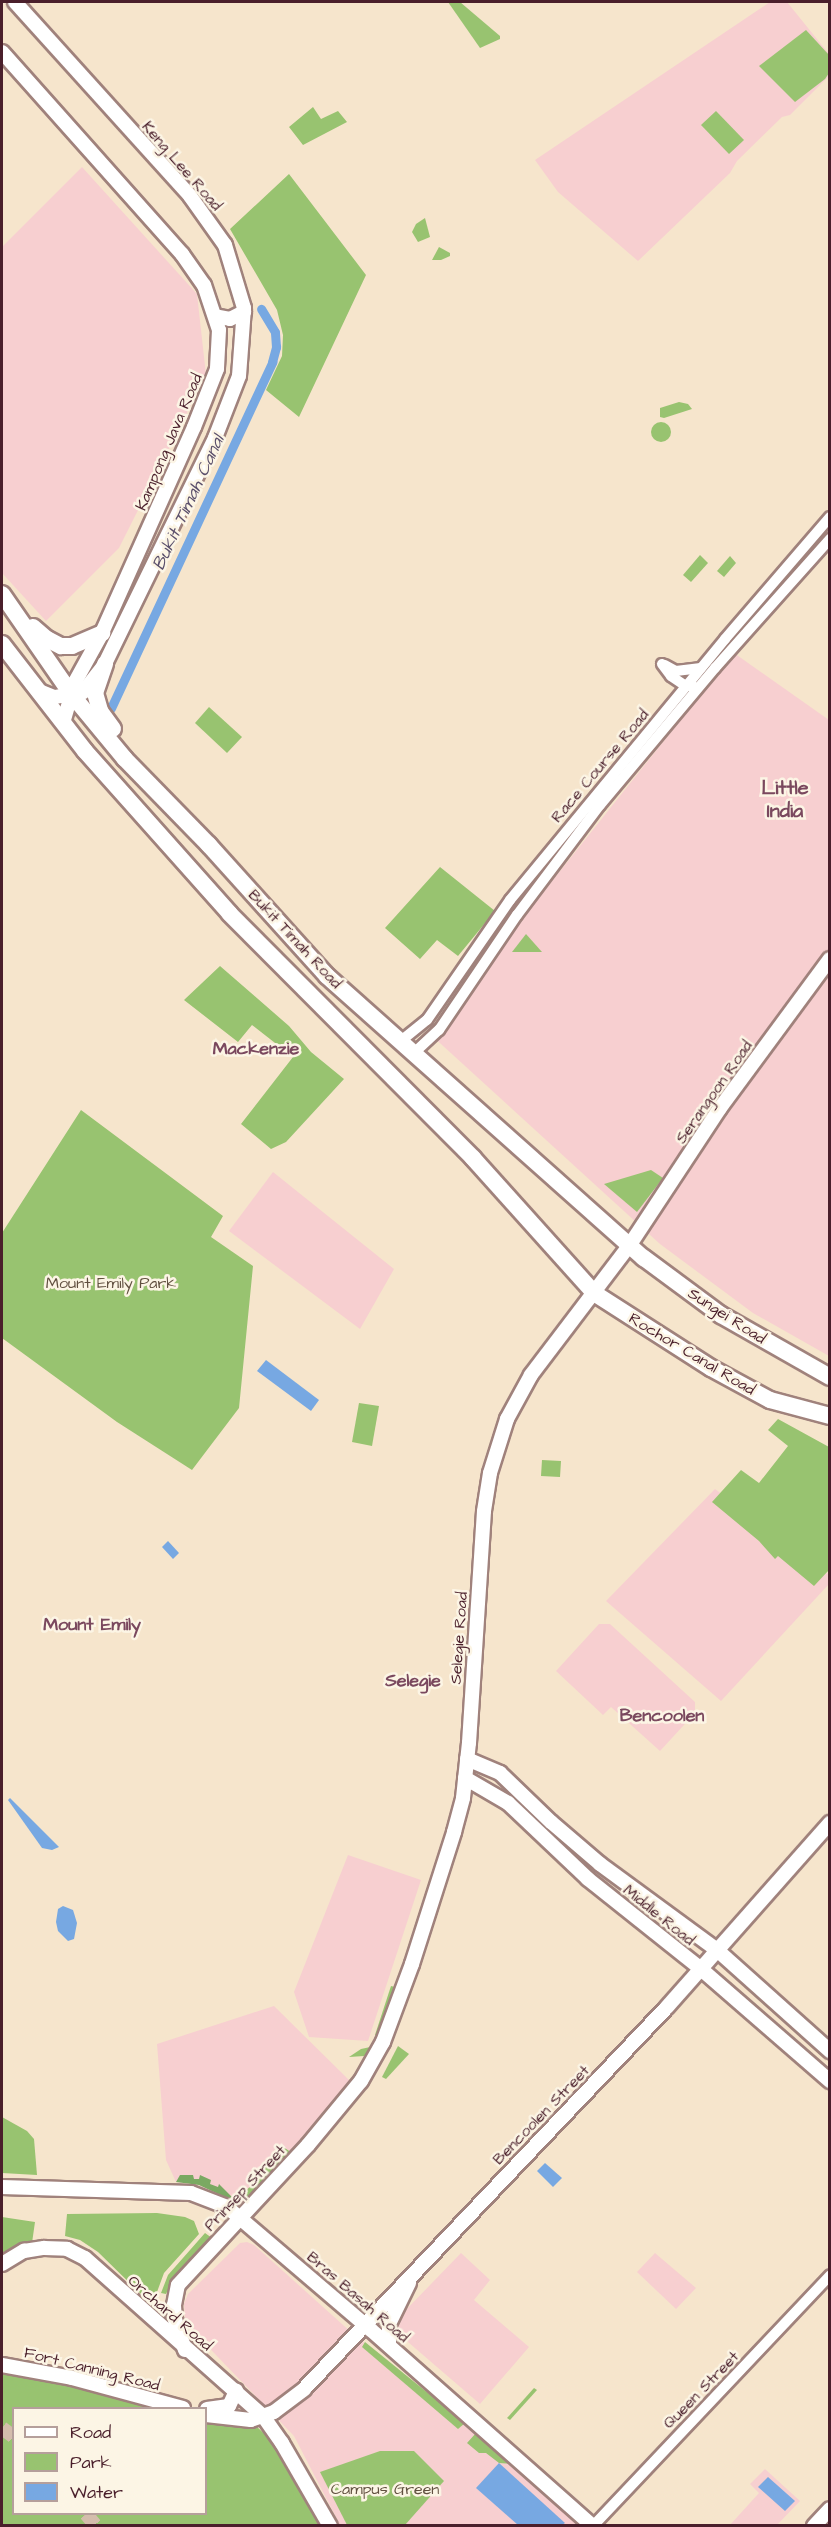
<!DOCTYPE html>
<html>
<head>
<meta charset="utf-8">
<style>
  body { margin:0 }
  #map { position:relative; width:831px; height:2527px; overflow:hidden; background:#f6e5cc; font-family:"Architects Daughter",sans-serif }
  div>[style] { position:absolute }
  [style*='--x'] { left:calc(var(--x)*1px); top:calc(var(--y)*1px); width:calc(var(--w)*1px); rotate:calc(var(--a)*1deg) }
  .built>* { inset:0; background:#f7cfd0 }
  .green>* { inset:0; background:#98c370 }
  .round { border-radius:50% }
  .forest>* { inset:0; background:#7aa962 }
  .water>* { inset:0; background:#77a8e2 }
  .canal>* { height:9px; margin:-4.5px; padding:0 4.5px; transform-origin:4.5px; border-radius:4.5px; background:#77a8e2 }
  .major-tunnel>* { height:14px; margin-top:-7px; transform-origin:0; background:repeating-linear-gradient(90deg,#d4bdac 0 14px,transparent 0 21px) }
  .roads { filter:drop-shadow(2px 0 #a0827c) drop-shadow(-2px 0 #a0827c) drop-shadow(0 2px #a0827c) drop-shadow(0 -2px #a0827c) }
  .minor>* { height:10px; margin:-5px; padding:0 5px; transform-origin:5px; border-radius:5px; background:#fff }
  .major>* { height:14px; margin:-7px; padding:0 7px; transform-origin:7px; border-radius:7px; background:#fff }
  .highway>* { height:16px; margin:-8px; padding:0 8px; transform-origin:8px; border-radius:8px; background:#fff }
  span { translate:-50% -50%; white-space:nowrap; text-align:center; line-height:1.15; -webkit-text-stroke:5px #fcf5e5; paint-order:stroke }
  .street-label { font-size:16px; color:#4a1f2b }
  .park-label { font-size:16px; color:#615040 }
  .water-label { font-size:18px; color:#5a4f6b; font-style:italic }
  .neighbourhood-label { font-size:18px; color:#7a485e; font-weight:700 }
  .quarter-label { font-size:20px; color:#7a485e; font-weight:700 }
  .frame { position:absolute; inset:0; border:3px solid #4a1f2b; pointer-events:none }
  .legend { position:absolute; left:12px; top:2407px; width:195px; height:108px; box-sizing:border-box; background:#fcf5e5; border:2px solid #b59f9b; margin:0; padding:8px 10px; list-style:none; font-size:18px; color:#4a1f2b }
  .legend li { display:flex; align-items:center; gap:12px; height:30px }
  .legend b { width:30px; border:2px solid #b59f9b }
</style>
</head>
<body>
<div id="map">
  <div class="built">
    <i style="clip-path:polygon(770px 2px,787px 2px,829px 54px,829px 76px,790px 115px,782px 117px,737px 161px,730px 173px,638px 261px,558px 192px,535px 160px)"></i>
    <i style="clip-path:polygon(82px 167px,197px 294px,206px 375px,119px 548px,46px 621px,2px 573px,2px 247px)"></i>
    <i style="clip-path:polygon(734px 653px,829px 720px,829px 1356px,753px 1313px,660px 1244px,430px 1034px)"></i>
    <i style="clip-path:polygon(273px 1172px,394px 1269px,360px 1329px,229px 1231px)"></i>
    <i style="clip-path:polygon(715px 1489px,829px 1575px,829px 1584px,721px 1701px,606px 1601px)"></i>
    <i style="clip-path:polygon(599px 1624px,610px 1624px,695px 1702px,695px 1713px,660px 1751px,611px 1707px,603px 1715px,556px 1671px)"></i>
    <i style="clip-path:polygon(348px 1855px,421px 1880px,368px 2041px,309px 2037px,294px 1992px)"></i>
    <i style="clip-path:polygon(274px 2006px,351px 2082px,254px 2194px,236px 2207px,199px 2185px,176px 2182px,166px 2160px,157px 2044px)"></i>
    <i style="clip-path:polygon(247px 2242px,254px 2245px,352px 2333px,588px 2525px,340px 2525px,294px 2436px,189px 2327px,185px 2318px,184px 2304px,188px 2294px,240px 2243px)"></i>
    <i style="clip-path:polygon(461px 2253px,490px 2280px,474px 2300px,529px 2347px,480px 2404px,401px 2336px,397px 2326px,401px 2315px)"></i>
    <i style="clip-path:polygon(655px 2253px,696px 2288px,676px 2309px,637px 2272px)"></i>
    <i style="clip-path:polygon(765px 2469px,800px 2501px,777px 2525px,729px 2526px,759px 2493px,750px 2484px)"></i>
  </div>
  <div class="green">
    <i style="clip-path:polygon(448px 2px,460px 2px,500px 36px,500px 39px,480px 48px)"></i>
    <i style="clip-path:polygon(806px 30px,829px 55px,829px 73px,825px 79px,795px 102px,759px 66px)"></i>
    <i style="clip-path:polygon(313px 107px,321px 119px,338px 111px,347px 122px,303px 145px,289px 127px)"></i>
    <i style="clip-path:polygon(716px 111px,744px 140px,729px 154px,701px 125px)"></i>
    <i style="clip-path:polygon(289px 174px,366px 275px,299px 417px,266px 390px,282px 356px,283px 335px,277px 310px,230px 229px)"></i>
    <i style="clip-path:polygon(425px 218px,430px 237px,418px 242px,412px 232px,416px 224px)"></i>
    <i style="clip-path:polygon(439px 247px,450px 253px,450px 256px,441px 260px,432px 260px)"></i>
    <i style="clip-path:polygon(679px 402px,688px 404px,692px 409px,664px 418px,660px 417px,660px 408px)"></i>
    <i class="round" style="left:651px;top:422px;width:20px;height:20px"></i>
    <i style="clip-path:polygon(700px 555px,708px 563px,691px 582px,683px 575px)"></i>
    <i style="clip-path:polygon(730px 556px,736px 563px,724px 577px,717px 571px)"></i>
    <i style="clip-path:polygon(209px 707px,242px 737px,227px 753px,195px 723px)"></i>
    <i style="clip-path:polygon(440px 867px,495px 911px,458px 956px,437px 940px,420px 959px,385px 928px)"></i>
    <i style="clip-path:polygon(526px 934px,542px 952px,512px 952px)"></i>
    <i style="clip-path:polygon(220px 966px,289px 1026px,311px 1052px,344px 1079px,286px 1142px,271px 1149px,241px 1124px,293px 1057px,252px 1025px,238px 1042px,184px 1000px)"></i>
    <i style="clip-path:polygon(81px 1110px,223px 1216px,211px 1237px,253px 1266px,239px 1408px,192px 1470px,117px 1422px,2px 1338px,2px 1233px)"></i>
    <i style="clip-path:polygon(651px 1170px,663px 1178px,637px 1212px,604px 1184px)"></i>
    <i style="clip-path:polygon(359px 1403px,379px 1406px,372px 1446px,352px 1442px)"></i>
    <i style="clip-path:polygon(778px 1419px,829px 1447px,829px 1570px,814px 1586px,778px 1556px,775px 1559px,759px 1541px,712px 1502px,741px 1470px,759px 1483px,788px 1446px,768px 1430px)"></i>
    <i style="clip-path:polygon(542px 1460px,561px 1461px,560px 1477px,541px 1476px)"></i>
    <i style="clip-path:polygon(391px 1986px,395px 1987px,379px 2036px,375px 2035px)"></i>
    <i style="clip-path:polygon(375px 2046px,364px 2056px,349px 2057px,361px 2049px)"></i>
    <i style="clip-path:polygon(398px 2046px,409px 2054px,386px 2079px,382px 2077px)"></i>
    <i style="clip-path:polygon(2px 2117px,27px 2131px,34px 2139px,37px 2175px,2px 2173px)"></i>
    <i style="clip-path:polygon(282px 2146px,292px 2153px,254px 2194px,245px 2198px,240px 2195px,251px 2186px,252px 2180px)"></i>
    <i style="clip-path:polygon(157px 2213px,185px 2217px,194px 2221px,199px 2234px,164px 2273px,157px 2292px,145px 2298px,98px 2252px,80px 2240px,65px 2236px,67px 2214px)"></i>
    <i style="clip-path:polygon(2px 2217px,35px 2222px,32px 2243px,11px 2248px,2px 2255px)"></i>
    <i style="clip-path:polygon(205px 2233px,212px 2238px,176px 2274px,166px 2294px,161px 2293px,168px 2275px)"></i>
    <i style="clip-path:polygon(365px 2342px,465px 2423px,458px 2429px,362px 2347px)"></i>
    <i style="clip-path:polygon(2px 2372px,33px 2375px,161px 2408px,14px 2408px,14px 2514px,206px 2514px,206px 2420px,255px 2425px,271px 2440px,325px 2525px,2px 2525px)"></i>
    <i style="clip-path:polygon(534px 2388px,537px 2390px,510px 2420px,507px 2418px)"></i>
    <i style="clip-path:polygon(476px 2433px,513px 2464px,499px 2463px,486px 2453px,479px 2453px,467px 2443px)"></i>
    <i style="clip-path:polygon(380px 2451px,414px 2451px,444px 2481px,405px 2525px,347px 2525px,320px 2472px)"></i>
  </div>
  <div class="forest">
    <i style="clip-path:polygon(180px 2175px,193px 2175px,194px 2179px,199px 2179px,200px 2175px,211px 2180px,210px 2184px,218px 2187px,219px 2184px,232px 2197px,229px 2199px,199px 2185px,176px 2182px)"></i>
  </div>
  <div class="water">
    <i style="clip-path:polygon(266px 1360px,319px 1400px,311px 1411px,257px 1371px)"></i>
    <i style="clip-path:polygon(168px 1541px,179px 1553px,173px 1559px,162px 1547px)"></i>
    <i style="clip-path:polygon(10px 1798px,59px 1847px,52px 1850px,42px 1848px,8px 1800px)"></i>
    <i style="clip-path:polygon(63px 1906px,73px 1910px,77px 1923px,74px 1939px,68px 1941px,58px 1931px,56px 1922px,58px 1909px)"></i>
    <i style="clip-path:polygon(545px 2163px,562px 2178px,553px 2187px,537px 2171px)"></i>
    <i style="clip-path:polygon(499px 2463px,565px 2523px,562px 2525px,518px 2525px,476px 2488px)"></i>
    <i style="clip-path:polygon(768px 2477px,795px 2501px,785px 2511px,758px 2487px)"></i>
  </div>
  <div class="canal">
    <i style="--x:111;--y:708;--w:382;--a:-65"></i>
    <i style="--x:272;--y:362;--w:16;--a:-75"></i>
    <i style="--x:276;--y:347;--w:15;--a:-94"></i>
    <i style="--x:275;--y:332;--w:27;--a:-121"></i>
  </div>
  <div class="major-tunnel">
    <i style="--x:2;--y:2428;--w:15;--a:37"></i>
    <i style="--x:86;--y:2514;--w:16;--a:50"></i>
  </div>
  <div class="roads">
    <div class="minor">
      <i style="--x:662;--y:664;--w:15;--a:53"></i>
      <i style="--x:671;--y:676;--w:18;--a:34"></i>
      <i style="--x:686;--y:686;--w:7;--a:0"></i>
      <i style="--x:665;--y:665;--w:13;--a:29"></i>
      <i style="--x:676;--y:671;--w:25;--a:-7"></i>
      <i style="--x:402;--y:1040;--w:32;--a:-39"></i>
      <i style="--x:427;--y:1020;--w:146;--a:-55.3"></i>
      <i style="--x:510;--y:900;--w:338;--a:-50.5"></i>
      <i style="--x:725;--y:639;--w:161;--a:-49.3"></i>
      <i style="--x:415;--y:1052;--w:33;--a:-43"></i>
      <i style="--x:439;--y:1030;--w:139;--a:-55.9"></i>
      <i style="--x:517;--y:915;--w:138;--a:-53"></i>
      <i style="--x:600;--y:805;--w:179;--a:-50"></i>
      <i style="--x:715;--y:668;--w:173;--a:-48.3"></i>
      <i style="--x:593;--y:2526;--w:345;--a:-46.6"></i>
    </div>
    <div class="major">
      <i style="--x:15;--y:2;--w:261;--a:47.9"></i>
      <i style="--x:190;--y:196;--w:60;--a:54.5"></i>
      <i style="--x:225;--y:245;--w:66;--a:73.2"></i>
      <i style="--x:244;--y:308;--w:68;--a:94.2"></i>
      <i style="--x:239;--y:376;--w:66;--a:111.2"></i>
      <i style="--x:215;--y:438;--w:251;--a:116"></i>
      <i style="--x:105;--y:664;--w:36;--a:128"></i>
      <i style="--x:83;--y:692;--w:29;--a:170"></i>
      <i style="--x:54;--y:697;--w:18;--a:-158"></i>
      <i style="--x:2;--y:52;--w:271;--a:48.3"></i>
      <i style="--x:182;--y:254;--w:38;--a:55"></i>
      <i style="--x:204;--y:285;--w:47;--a:71.6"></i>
      <i style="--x:219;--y:330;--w:39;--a:93"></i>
      <i style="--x:217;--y:369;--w:62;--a:111.6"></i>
      <i style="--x:194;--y:427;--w:226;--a:114.1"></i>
      <i style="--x:102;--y:633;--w:56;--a:118.9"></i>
      <i style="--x:75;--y:682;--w:43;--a:106.3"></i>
      <i style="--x:215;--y:316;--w:15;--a:11"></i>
      <i style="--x:230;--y:319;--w:16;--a:-27"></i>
      <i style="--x:467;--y:1759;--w:36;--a:23"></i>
      <i style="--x:500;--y:1773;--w:71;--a:43.9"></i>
      <i style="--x:551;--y:1822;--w:65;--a:40.6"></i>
      <i style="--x:600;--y:1864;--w:145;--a:36.3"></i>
      <i style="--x:717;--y:1950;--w:152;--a:41.8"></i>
      <i style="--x:465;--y:1778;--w:50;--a:30.2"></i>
      <i style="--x:508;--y:1803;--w:110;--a:43.5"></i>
      <i style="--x:588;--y:1879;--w:144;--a:38.5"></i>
      <i style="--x:701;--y:1969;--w:171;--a:41"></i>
      <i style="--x:2;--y:2187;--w:189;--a:1.8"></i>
      <i style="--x:191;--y:2193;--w:39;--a:21"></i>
      <i style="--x:227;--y:2207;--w:188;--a:40.5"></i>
      <i style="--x:370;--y:2329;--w:298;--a:41.5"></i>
      <i style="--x:2;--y:2264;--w:26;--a:-31"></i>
      <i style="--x:24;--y:2251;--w:20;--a:-9"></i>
      <i style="--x:44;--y:2248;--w:23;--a:2"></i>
      <i style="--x:67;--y:2249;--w:20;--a:27"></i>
      <i style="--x:85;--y:2258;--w:238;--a:41.6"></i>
      <i style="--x:263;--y:2416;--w:33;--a:55"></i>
      <i style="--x:282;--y:2443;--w:96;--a:60"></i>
      <i style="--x:389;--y:2345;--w:21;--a:-90"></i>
      <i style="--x:389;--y:2324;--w:46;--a:-64"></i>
      <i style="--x:185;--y:2350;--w:32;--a:-108"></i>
      <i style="--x:175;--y:2320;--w:15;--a:-94"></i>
      <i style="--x:174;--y:2305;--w:20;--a:-79"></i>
      <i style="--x:178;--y:2285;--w:191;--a:-47.1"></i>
      <i style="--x:308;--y:2145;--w:83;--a:-50.4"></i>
      <i style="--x:361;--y:2081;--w:45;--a:-60.6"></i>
      <i style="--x:383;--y:2042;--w:83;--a:-69.6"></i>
      <i style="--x:412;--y:1964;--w:139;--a:-72.3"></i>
      <i style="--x:454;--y:1832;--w:35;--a:-75"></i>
      <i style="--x:463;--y:1798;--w:55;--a:-83.8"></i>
      <i style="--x:469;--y:1743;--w:232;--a:-86.3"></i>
      <i style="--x:484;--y:1511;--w:38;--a:-81"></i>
      <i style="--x:490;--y:1473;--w:57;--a:-72.5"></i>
      <i style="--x:507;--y:1419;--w:50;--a:-61.4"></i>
      <i style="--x:531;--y:1375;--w:162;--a:-52.8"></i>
      <i style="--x:629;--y:1246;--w:165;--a:-56.6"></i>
      <i style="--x:720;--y:1108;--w:185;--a:-53.6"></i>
      <i style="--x:2;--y:2365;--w:71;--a:10.5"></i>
      <i style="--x:72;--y:2378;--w:115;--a:15.1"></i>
      <i style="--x:207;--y:2409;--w:22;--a:-8"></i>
      <i style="--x:229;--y:2406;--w:17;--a:-65"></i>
      <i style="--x:206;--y:2415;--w:45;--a:6.3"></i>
      <i style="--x:251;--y:2420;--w:24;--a:-19"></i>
      <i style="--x:274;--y:2412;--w:38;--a:-37"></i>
      <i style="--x:304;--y:2389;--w:527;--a:-46.46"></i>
      <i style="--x:667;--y:2007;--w:246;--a:-48.5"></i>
      <i style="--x:814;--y:2526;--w:23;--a:-47"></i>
    </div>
    <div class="highway">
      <i style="--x:2;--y:594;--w:123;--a:55.3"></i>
      <i style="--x:72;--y:695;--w:83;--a:50.4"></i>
      <i style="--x:125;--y:759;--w:120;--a:45.7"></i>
      <i style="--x:209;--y:845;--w:176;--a:48"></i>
      <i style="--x:327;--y:976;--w:424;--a:41.7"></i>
      <i style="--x:644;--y:1258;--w:96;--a:36.5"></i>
      <i style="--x:721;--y:1315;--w:125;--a:29.6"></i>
      <i style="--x:33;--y:627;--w:18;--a:41"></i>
      <i style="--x:47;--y:639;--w:16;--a:27"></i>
      <i style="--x:61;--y:646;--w:11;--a:0"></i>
      <i style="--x:72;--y:646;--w:33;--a:-23"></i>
      <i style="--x:2;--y:644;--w:135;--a:52.2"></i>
      <i style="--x:85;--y:751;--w:218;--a:48.3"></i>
      <i style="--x:230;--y:914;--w:344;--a:45.1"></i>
      <i style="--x:473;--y:1158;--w:181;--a:48.1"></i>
      <i style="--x:594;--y:1293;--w:139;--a:32.7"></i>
      <i style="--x:711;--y:1368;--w:67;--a:28.5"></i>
      <i style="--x:770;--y:1400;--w:62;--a:14.9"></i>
      <i style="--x:105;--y:664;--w:31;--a:109"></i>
      <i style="--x:95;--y:693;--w:19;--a:74"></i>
      <i style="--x:100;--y:711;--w:22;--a:54"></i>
    </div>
  </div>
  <div class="street-label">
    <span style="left:182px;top:166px;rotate:49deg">Keng Lee Road</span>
    <span style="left:169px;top:442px;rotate:-67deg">Kampong Java Road</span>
    <span style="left:600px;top:766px;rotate:-50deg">Race Course Road</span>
    <span style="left:295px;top:939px;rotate:47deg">Bukit Timah Road</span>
    <span style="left:714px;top:1092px;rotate:-55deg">Serangoon Road</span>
    <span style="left:727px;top:1316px;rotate:33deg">Sungei Road</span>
    <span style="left:692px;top:1354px;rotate:31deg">Rochor Canal Road</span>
    <span style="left:459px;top:1638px;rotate:-86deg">Selegie Road</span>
    <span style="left:659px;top:1915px;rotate:39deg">Middle Road</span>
    <span style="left:541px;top:2115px;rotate:-46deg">Bencoolen Street</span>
    <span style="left:245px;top:2188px;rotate:-47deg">Prinsep Street</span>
    <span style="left:358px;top:2297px;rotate:41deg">Bras Basah Road</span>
    <span style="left:170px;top:2313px;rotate:41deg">Orchard Road</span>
    <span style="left:92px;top:2369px;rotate:14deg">Fort Canning Road</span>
    <span style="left:701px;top:2390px;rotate:-46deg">Queen Street</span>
  </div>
  <div class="park-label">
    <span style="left:111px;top:1283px">Mount Emily Park</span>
    <span style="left:385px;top:2489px">Campus Green</span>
  </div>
  <div class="water-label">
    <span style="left:189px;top:503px;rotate:-65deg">Bukit Timah Canal</span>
  </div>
  <div class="neighbourhood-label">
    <span style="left:256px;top:1049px">Mackenzie</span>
    <span style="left:92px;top:1625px">Mount Emily</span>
    <span style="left:413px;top:1681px">Selegie</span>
    <span style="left:662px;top:1716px">Bencoolen</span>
  </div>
  <div class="quarter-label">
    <span style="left:785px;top:800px">Little<br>India</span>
  </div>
  <div class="frame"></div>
  <ul class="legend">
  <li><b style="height:8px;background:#fff"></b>Road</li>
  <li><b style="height:16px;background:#98c370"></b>Park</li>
  <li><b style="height:16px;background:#77a8e2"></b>Water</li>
  </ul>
</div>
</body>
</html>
